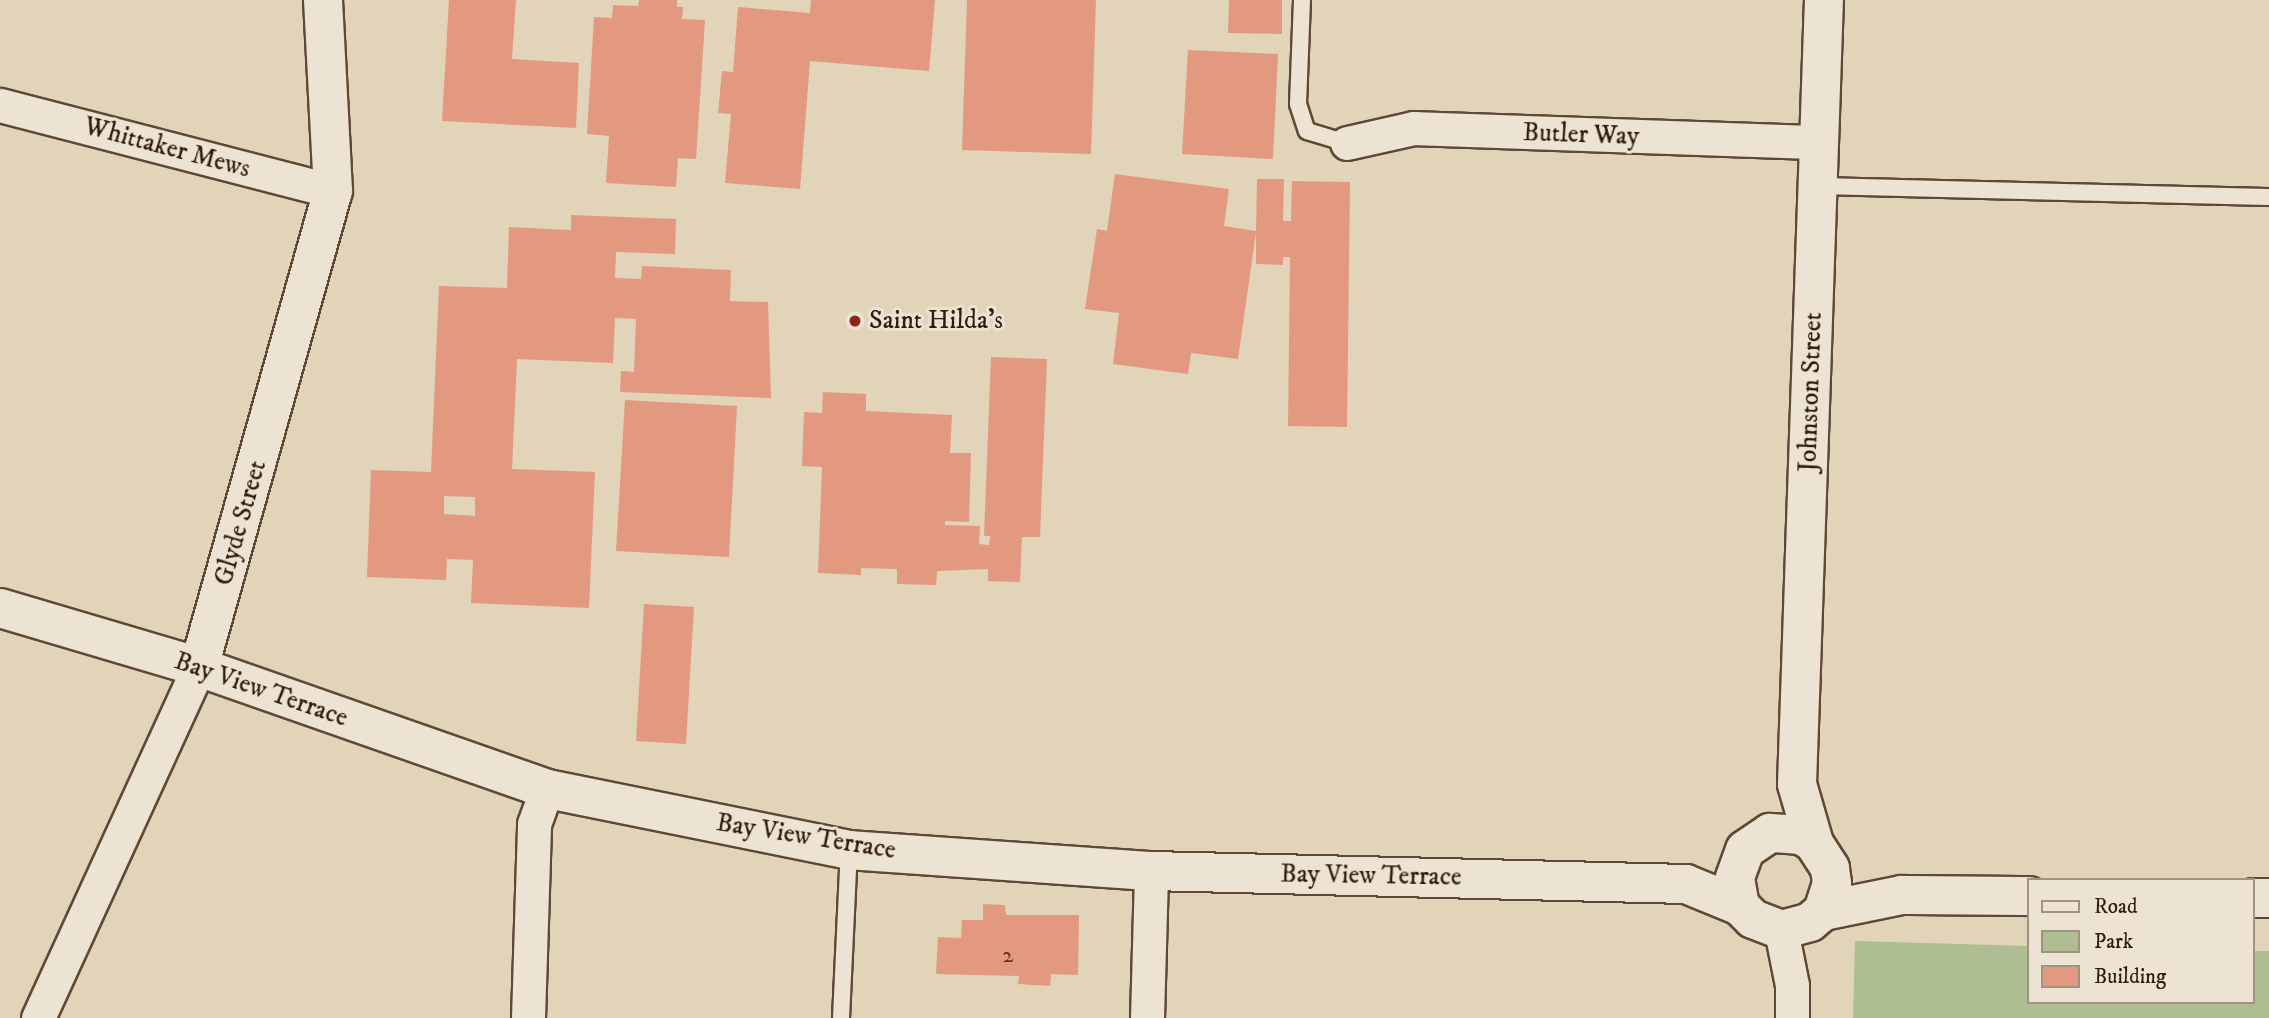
<!DOCTYPE html>
<html>
<head>
<meta charset="utf-8">
<style>
  body { margin:0 }
  #map { position:relative; width:2269px; height:1018px; overflow:hidden; background:#e1d4b9; font-family:"IM FELL DW Pica",serif }
  div>[style] { position:absolute }
  [style*='--x'] { left:calc(var(--x)*1px); top:calc(var(--y)*1px); width:calc(var(--w)*1px); rotate:calc(var(--a)*1deg) }
  .green>* { inset:0; background:#aebe92 }
  .building>* { inset:0; background:#e39880 }
  .roads { filter:drop-shadow(2px 0 #5d4936) drop-shadow(-2px 0 #5d4936) drop-shadow(0 2px #5d4936) drop-shadow(0 -2px #5d4936) }
  .lane>* { height:16px; margin:-8px; padding:0 8px; transform-origin:8px; border-radius:8px; background:#ece3d2 }
  .street>* { height:33px; margin:-16.5px; padding:0 16.5px; transform-origin:16.5px; border-radius:16.5px; background:#ece3d2 }
  .secondary>* { height:38px; margin:-19px; padding:0 19px; transform-origin:19px; border-radius:19px; background:#ece3d2 }
  .dots>* { width:19px; height:19px; translate:-50% -50%; box-sizing:border-box; border:4px solid #ece3d2; border-radius:50% }
  span { translate:-50% -50%; white-space:nowrap; text-align:center; line-height:1.15; -webkit-text-stroke:6px #ece3d2; paint-order:stroke }
  .number-label { font-size:23px; color:#5e3a28 }
  .number-label span { -webkit-text-stroke-width:0 }
  .street-label { font-size:26px; color:#311b0a }
  .poi-label { font-size:26px; color:#311b0a }
  .left { translate:0 -50%; text-align:left }
  .legend { position:absolute; left:2027px; top:878px; width:228px; height:126px; box-sizing:border-box; background:#ece3d2; border:2px solid #a19382; margin:0; padding:9px 12px; list-style:none; font-size:21px; color:#311b0a }
  .legend li { display:flex; align-items:center; gap:14px; height:35px }
  .legend b { width:35px; border:2px solid #a19382 }
</style>
</head>
<body>
<div id="map">
  <div class="green">
    <i style="clip-path:polygon(1855px 941px,2029px 946px,2029px 1002px,2253px 1002px,2253px 951px,2269px 951px,2269px 1018px,1853px 1018px)"></i>
  </div>
  <div class="building">
    <i style="clip-path:polygon(449px 0,516px 0,512px 59px,579px 63px,576px 128px,442px 121px)"></i>
    <i style="clip-path:polygon(639px 0,677px 0,677px 7px,683px 7px,682px 19px,705px 20px,696px 159px,678px 158px,676px 187px,606px 183px,609px 136px,587px 134px,594px 17px,612px 18px,613px 5px,638px 6px)"></i>
    <i style="clip-path:polygon(811px 0,935px 0,929px 71px,810px 61px,800px 189px,725px 183px,731px 114px,718px 113px,722px 71px,733px 72px,738px 7px,810px 13px)"></i>
    <i style="clip-path:polygon(967px 0,1096px 0,1091px 154px,962px 150px)"></i>
    <i style="clip-path:polygon(1229px 0,1282px 0,1282px 34px,1228px 33px)"></i>
    <i style="clip-path:polygon(1188px 50px,1278px 54px,1273px 159px,1182px 154px)"></i>
    <i style="clip-path:polygon(1115px 174px,1229px 189px,1224px 226px,1256px 231px,1257px 179px,1284px 179px,1283px 221px,1291px 221px,1292px 181px,1350px 182px,1347px 427px,1288px 426px,1290px 257px,1283px 257px,1283px 265px,1256px 264px,1256px 232px,1238px 359px,1191px 353px,1188px 374px,1113px 364px,1119px 313px,1085px 309px,1097px 229px,1107px 231px)"></i>
    <i style="clip-path:polygon(evenodd,571px 215px,676px 219px,675px 254px,616px 252px,615px 278px,641px 279px,642px 266px,731px 270px,730px 301px,768px 302px,771px 398px,620px 392px,621px 371px,634px 372px,636px 319px,615px 318px,613px 363px,517px 359px,512px 469px,595px 472px,589px 608px,471px 603px,473px 560px,447px 559px,446px 580px,367px 577px,371px 470px,431px 472px,439px 286px,507px 288px,509px 227px,571px 230px,571px 215px,444px 496px,475px 497px,475px 516px,444px 514px,444px 496px)"></i>
    <i style="clip-path:polygon(991px 357px,1047px 359px,1040px 537px,1022px 537px,1020px 582px,988px 581px,988px 569px,937px 571px,936px 585px,897px 584px,897px 569px,861px 568px,861px 575px,818px 573px,822px 467px,802px 466px,804px 412px,822px 413px,823px 392px,866px 394px,866px 411px,952px 415px,950px 453px,971px 453px,969px 522px,945px 521px,945px 525px,980px 526px,979px 544px,989px 545px,990px 536px,984px 536px)"></i>
    <i style="clip-path:polygon(625px 400px,737px 406px,729px 557px,616px 551px)"></i>
    <i style="clip-path:polygon(644px 604px,694px 607px,686px 744px,636px 741px)"></i>
    <i style="clip-path:polygon(983px 904px,1005px 905px,1006px 915px,1079px 915px,1078px 975px,1051px 974px,1050px 986px,1018px 984px,1019px 976px,936px 974px,938px 937px,961px 938px,962px 920px,983px 920px)"></i>
  </div>
  <div class="roads">
    <div class="lane">
      <i style="--x:1302;--y:0;--w:104;--a:92.2"></i>
      <i style="--x:1298;--y:104;--w:28;--a:72"></i>
      <i style="--x:1307;--y:131;--w:42;--a:16.7"></i>
      <i style="--x:1818;--y:186;--w:451;--a:1.4"></i>
      <i style="--x:841;--y:1018;--w:168;--a:-87.3"></i>
    </div>
    <div class="street">
      <i style="--x:0;--y:105;--w:344;--a:14.5"></i>
      <i style="--x:1347;--y:143;--w:69;--a:-12.6"></i>
      <i style="--x:1414;--y:128;--w:403;--a:2"></i>
      <i style="--x:1781;--y:930;--w:56;--a:78.7"></i>
      <i style="--x:1792;--y:985;--w:33;--a:90"></i>
      <i style="--x:38;--y:1018;--w:386;--a:-65.4"></i>
      <i style="--x:528;--y:1018;--w:194;--a:-88.2"></i>
      <i style="--x:534;--y:824;--w:37;--a:-70"></i>
      <i style="--x:1147;--y:1018;--w:147;--a:-88.4"></i>
    </div>
    <div class="secondary">
      <i style="--x:0;--y:608;--w:208;--a:16.5"></i>
      <i style="--x:199;--y:667;--w:369;--a:19.3"></i>
      <i style="--x:547;--y:789;--w:308;--a:11.4"></i>
      <i style="--x:849;--y:850;--w:303;--a:4"></i>
      <i style="--x:1151;--y:871;--w:535;--a:1.39"></i>
      <i style="--x:1686;--y:884;--w:58;--a:22.2"></i>
      <i style="--x:199;--y:667;--w:495;--a:-74.3"></i>
      <i style="--x:333;--y:191;--w:191;--a:-93"></i>
      <i style="--x:1814;--y:843;--w:61;--a:-106.1"></i>
      <i style="--x:1797;--y:784;--w:784;--a:-88.03"></i>
      <i style="--x:2253;--y:898;--w:16;--a:0"></i>
      <i style="--x:1823;--y:911;--w:29;--a:-72"></i>
      <i style="--x:1832;--y:883;--w:15;--a:-98"></i>
      <i style="--x:1830;--y:868;--w:30;--a:-123"></i>
      <i style="--x:1814;--y:843;--w:15;--a:-148"></i>
      <i style="--x:1801;--y:835;--w:31;--a:-176"></i>
      <i style="--x:1770;--y:833;--w:30;--a:146"></i>
      <i style="--x:1745;--y:850;--w:30;--a:110"></i>
      <i style="--x:1735;--y:878;--w:28;--a:80"></i>
      <i style="--x:1740;--y:906;--w:18;--a:45"></i>
      <i style="--x:1753;--y:919;--w:30;--a:21"></i>
      <i style="--x:1781;--y:930;--w:30;--a:-15"></i>
      <i style="--x:1810;--y:922;--w:17;--a:-40"></i>
      <i style="--x:1823;--y:911;--w:81;--a:-11.4"></i>
      <i style="--x:1902;--y:895;--w:127;--a:0.5"></i>
    </div>
  </div>
  <div class="dots">
    <i style="left:855px;top:321px;background:#8f2418"></i>
  </div>
  <div class="number-label">
    <span style="left:1008px;top:956px">2</span>
  </div>
  <div class="street-label">
    <span style="left:1581px;top:135px;rotate:2deg">Butler Way</span>
    <span style="left:167px;top:148px;rotate:15deg">Whittaker Mews</span>
    <span style="left:1811px;top:392px;rotate:-88deg">Johnston Street</span>
    <span style="left:241px;top:523px;rotate:-74deg">Glyde Street</span>
    <span style="left:261px;top:690px;rotate:19deg">Bay View Terrace</span>
    <span style="left:806px;top:837px;rotate:9deg">Bay View Terrace</span>
    <span style="left:1371px;top:876px;rotate:1deg">Bay View Terrace</span>
  </div>
  <div class="poi-label">
    <span class="left" style="left:869px;top:321px">Saint Hilda's</span>
  </div>
  <ul class="legend">
  <li><b style="height:9px;background:#ece3d2"></b>Road</li>
  <li><b style="height:19px;background:#aebe92"></b>Park</li>
  <li><b style="height:19px;background:#e39880"></b>Building</li>
  </ul>
</div>
</body>
</html>
